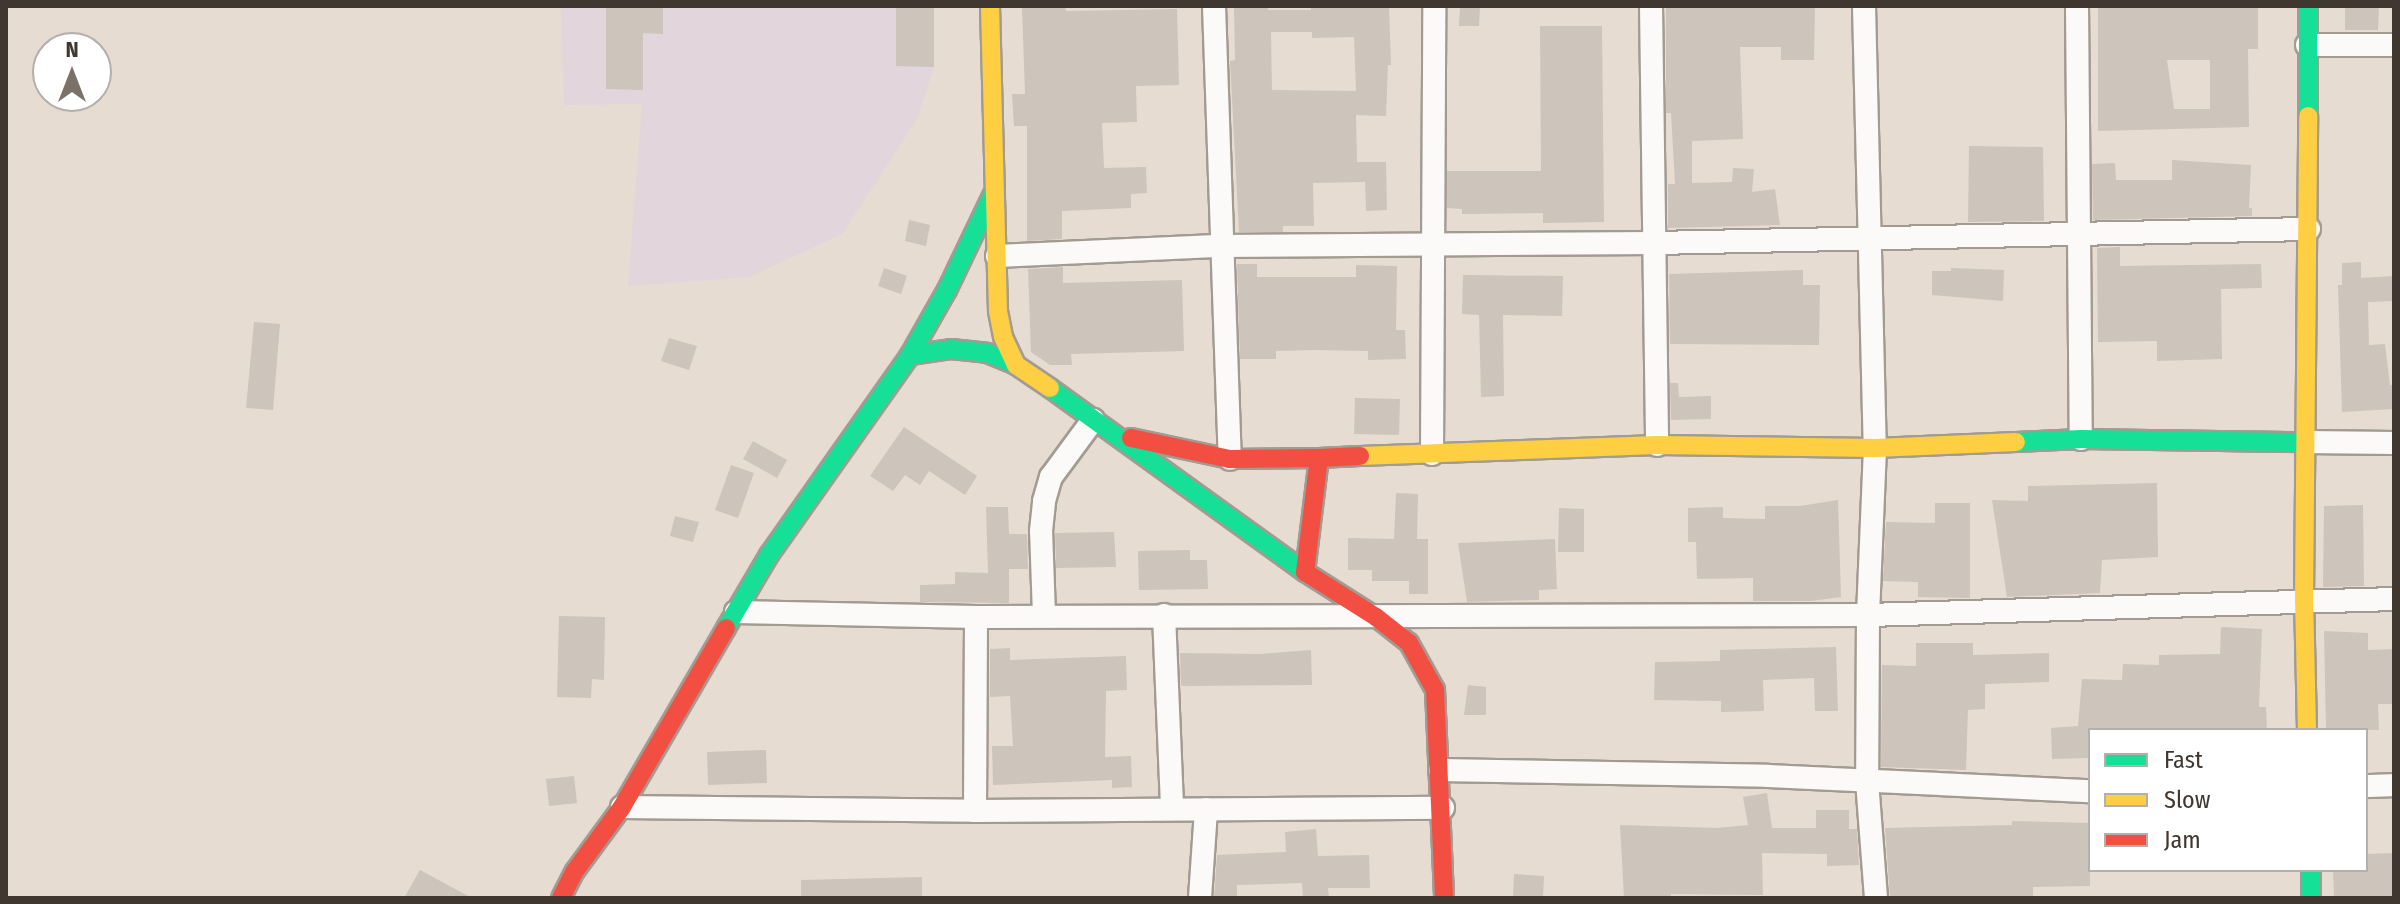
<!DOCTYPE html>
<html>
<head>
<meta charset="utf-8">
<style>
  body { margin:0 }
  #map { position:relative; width:2400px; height:904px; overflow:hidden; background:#e7dcd1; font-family:"Fira Sans Condensed",sans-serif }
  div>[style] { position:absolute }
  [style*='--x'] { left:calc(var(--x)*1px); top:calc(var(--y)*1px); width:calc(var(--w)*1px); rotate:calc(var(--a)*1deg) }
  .commercial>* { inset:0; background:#e2d5db }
  .building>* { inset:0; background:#cdc4bc }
  .roads { filter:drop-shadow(2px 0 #a29b92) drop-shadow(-2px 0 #a29b92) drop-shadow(0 2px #a29b92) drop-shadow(0 -2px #a29b92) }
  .street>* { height:22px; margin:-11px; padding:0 11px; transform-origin:11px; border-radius:11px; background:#fbfaf8 }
  .fast>* { height:18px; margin:-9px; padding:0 9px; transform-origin:9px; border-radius:9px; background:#16e098 }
  .slow>* { height:18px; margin:-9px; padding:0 9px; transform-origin:9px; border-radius:9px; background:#ffcf43 }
  .jam>* { height:18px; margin:-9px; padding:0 9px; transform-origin:9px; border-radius:9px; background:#f24e42 }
  span { translate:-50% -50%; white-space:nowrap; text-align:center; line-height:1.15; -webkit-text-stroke:8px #fff; paint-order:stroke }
  .frame { position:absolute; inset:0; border:8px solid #3f3730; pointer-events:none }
  .legend { position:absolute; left:2088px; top:728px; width:280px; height:144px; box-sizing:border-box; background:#fff; border:2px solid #b2afac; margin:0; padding:10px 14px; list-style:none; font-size:24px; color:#3f3730 }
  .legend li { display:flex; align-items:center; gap:16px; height:40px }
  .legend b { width:40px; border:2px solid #b2afac }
  .north { position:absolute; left:32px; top:32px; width:80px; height:80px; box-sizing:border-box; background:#fff; border:2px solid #b2afac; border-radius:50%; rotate:0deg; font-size:22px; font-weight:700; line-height:32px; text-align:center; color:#3f3730 }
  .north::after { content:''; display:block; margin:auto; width:28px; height:36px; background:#7a7168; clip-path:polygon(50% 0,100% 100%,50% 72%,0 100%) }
</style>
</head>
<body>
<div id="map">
  <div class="commercial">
    <i style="clip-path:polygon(561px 6px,934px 6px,934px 67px,917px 119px,842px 234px,749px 277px,628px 286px,642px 104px,564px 105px)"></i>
  </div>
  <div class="building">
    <i style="clip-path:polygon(606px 6px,663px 6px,663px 34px,643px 33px,643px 90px,606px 89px)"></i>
    <i style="clip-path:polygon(896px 6px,934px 6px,934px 67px,896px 66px)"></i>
    <i style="clip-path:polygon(evenodd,1234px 6px,1268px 6px,1268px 10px,1311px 10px,1311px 6px,1389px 6px,1391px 65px,1388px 65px,1386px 116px,1356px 115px,1357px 162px,1386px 162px,1387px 210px,1366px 211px,1365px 182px,1313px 183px,1314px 226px,1283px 226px,1283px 232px,1239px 232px,1230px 61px,1235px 60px,1234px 6px,1271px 32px,1312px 32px,1312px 38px,1354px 37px,1356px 91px,1272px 90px,1271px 32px)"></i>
    <i style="clip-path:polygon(1460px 6px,1480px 6px,1479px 26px,1459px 26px)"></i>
    <i style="clip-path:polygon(1666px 6px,1815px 6px,1814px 60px,1781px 60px,1781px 47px,1740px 47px,1743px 139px,1692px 141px,1692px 183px,1732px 182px,1733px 168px,1754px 169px,1752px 192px,1775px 189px,1780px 225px,1668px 228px,1668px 184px,1675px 184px,1671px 113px,1666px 113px)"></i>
    <i style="clip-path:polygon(evenodd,2098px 6px,2258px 6px,2258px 49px,2248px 49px,2249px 127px,2098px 131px,2098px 6px,2167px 60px,2210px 60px,2210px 109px,2174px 109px,2167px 60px)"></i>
    <i style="clip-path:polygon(2345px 6px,2379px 6px,2378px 30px,2345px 30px)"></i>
    <i style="clip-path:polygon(1065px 7px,1066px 11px,1177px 9px,1179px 85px,1136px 86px,1137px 122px,1102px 123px,1104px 168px,1146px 167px,1147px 193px,1131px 194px,1131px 208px,1062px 211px,1062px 239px,1027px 241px,1027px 126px,1014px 126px,1012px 94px,1025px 94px,1022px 8px)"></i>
    <i style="clip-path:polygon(1540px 26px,1602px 26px,1604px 222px,1543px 223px,1543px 213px,1462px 214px,1462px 209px,1447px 208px,1447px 171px,1541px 171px)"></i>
    <i style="clip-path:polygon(1969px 146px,2043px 147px,2044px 221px,1968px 222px)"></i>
    <i style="clip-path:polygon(2172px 160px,2251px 165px,2249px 208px,2252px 208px,2252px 216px,2093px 220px,2092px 164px,2115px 163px,2116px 180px,2172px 180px)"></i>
    <i style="clip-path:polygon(909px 220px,930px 225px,926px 246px,905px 241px)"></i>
    <i style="clip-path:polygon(2120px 247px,2120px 266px,2261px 264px,2262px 288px,2221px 289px,2222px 359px,2157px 361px,2157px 341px,2098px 342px,2097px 248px)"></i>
    <i style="clip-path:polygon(2361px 262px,2361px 278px,2394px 276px,2394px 301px,2368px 302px,2369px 345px,2385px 344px,2390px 385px,2394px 385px,2394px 409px,2342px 412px,2338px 285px,2342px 285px,2342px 263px)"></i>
    <i style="clip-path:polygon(1237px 264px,1257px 264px,1257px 277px,1356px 277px,1356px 265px,1397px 266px,1396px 330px,1405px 330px,1406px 359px,1368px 360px,1368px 351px,1315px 350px,1276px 351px,1276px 359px,1240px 359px)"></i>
    <i style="clip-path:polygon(1063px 267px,1063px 283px,1182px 280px,1184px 351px,1071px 354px,1072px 365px,1050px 365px,1031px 352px,1028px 269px)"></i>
    <i style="clip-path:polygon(884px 268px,907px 276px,901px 294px,878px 286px)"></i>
    <i style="clip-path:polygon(1951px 268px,2004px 270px,2003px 301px,1932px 295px,1932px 271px,1951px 271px)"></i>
    <i style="clip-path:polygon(1803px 270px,1803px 285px,1820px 285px,1819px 345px,1670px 344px,1669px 274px)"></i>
    <i style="clip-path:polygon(1463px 275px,1563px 276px,1562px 316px,1503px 315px,1504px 396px,1481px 397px,1479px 315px,1462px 314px)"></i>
    <i style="clip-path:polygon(254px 322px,280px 324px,273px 410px,246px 408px)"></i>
    <i style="clip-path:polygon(669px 338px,697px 346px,689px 370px,661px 361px)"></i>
    <i style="clip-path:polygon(1670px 383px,1678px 383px,1679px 397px,1711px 396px,1711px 419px,1671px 420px)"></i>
    <i style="clip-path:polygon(1355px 398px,1400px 399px,1399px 435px,1354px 434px)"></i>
    <i style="clip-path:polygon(904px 427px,977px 476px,965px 495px,929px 471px,920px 485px,905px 475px,893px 491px,870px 476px)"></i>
    <i style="clip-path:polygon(753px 441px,787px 460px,777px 478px,743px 459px)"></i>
    <i style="clip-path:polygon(731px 465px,754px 473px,738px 518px,715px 510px)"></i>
    <i style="clip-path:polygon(2157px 483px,2158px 557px,2102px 560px,2100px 593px,2007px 597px,1992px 500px,2028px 501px,2028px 486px)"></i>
    <i style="clip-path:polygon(1396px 493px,1418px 494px,1417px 539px,1428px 539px,1428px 594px,1409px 594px,1409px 581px,1372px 581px,1372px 570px,1348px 570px,1348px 538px,1394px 539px)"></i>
    <i style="clip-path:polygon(1838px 500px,1841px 597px,1811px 601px,1753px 601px,1753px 578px,1697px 579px,1696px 542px,1688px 542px,1688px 508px,1723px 507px,1723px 518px,1765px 519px,1765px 506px,1800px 506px)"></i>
    <i style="clip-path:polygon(1935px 503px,1970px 503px,1970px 598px,1918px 597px,1918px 582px,1883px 581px,1886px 522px,1935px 523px)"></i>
    <i style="clip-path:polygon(2363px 505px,2364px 586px,2323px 587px,2324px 506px)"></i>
    <i style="clip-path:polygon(986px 507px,1008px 507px,1009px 534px,1027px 534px,1028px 569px,1009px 569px,1009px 603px,920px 602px,920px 585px,955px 584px,955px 572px,988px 573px)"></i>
    <i style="clip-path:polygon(1559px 508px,1584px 509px,1584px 552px,1558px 552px)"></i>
    <i style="clip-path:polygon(675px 516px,699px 522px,693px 542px,670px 536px)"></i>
    <i style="clip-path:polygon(1114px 532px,1116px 567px,1056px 568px,1055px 533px)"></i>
    <i style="clip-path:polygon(1555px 539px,1557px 589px,1539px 590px,1539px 600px,1467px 602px,1458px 543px)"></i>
    <i style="clip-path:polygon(1190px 550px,1190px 560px,1207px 560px,1208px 589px,1139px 590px,1138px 551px)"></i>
    <i style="clip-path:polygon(559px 616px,605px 617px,604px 680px,592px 679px,591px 698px,557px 697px)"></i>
    <i style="clip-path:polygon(2221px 627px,2262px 629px,2259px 707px,2266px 707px,2267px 730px,2090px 730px,2090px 758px,2052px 759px,2051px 728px,2078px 726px,2082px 679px,2122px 680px,2123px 664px,2159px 665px,2159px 655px,2220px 654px)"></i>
    <i style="clip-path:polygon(2324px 631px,2368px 633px,2368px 650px,2394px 649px,2394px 704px,2378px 704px,2379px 730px,2326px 729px)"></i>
    <i style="clip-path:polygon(1916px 643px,1973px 643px,1973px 655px,2049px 653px,2049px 682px,1985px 684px,1985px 709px,1968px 710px,1966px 770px,1881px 767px,1882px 665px,1916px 666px)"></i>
    <i style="clip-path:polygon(1836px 647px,1838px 711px,1815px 711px,1814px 678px,1763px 680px,1764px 711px,1721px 712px,1721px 701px,1654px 700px,1655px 662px,1720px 661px,1720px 650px)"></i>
    <i style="clip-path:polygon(1010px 648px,1010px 660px,1126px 656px,1127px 690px,1106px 691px,1105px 757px,1131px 756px,1132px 787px,1112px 788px,1112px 780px,993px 785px,992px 746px,1013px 746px,1010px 696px,990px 697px,990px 649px)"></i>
    <i style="clip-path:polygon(1311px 650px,1312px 685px,1181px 686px,1180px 653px,1260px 654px)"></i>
    <i style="clip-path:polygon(1468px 685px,1486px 687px,1486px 715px,1464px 715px)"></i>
    <i style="clip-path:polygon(766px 750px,767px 783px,708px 785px,707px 752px)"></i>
    <i style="clip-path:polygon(574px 776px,577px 803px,549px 806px,546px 779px)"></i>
    <i style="clip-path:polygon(1767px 793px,1772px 828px,1816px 828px,1816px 810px,1849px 810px,1849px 829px,1857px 829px,1859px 865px,1827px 866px,1827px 854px,1762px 853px,1763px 895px,1671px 894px,1671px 898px,1624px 898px,1620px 825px,1717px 828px,1748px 825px,1743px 797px)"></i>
    <i style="clip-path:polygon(2012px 821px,2090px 823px,2090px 886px,2033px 887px,2033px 898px,1890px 898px,1885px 828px,2012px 825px)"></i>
    <i style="clip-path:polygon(1316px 829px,1318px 856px,1369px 855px,1370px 888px,1328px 888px,1329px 898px,1303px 898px,1302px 883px,1237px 885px,1237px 898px,1214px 898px,1217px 855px,1286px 852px,1285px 832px)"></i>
    <i style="clip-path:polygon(2394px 853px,2394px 898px,2334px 898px,2333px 872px,2366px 871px,2366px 854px)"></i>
    <i style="clip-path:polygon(420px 870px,472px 898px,404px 898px)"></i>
    <i style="clip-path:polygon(1514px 874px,1544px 876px,1543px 898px,1513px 898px)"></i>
    <i style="clip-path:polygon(922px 877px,922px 898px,801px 898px,801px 880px)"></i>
  </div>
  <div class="roads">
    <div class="street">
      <i style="--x:1214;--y:6;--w:453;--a:88"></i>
      <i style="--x:1651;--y:6;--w:439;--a:89.2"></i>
      <i style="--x:1864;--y:6;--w:442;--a:88.6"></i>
      <i style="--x:1875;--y:448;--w:167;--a:92.4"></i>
      <i style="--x:1868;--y:615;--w:166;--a:90.3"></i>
      <i style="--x:1867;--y:781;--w:117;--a:85.6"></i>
      <i style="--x:2077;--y:6;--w:433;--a:89.5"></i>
      <i style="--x:2307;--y:45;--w:87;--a:0"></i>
      <i style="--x:997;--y:256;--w:224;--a:-2.6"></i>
      <i style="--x:1221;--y:246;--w:434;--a:-0.4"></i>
      <i style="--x:1655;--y:243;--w:654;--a:-1.23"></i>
      <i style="--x:2305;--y:442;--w:89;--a:0.6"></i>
      <i style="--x:1432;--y:454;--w:448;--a:-89.7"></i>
      <i style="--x:736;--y:612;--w:240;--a:1.2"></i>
      <i style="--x:976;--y:617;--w:892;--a:-0.13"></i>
      <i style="--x:1868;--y:615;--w:526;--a:-1.74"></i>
      <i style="--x:1044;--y:615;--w:84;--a:-92"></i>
      <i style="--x:1041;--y:531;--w:30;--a:-84"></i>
      <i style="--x:1044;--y:501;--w:25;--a:-74"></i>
      <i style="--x:1051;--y:477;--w:71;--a:-53.6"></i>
      <i style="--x:1164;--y:615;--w:194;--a:87.6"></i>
      <i style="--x:1440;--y:770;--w:328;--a:1"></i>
      <i style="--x:1768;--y:776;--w:322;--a:2.7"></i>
      <i style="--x:2366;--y:786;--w:28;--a:-2"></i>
      <i style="--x:622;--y:807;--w:353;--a:0.6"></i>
      <i style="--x:975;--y:811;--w:468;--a:-0.4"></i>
      <i style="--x:975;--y:811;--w:194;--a:-89.7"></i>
      <i style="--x:1200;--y:898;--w:89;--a:-86.1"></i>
    </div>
    <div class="fast">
      <i style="--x:2308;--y:6;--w:110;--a:90"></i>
      <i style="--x:910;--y:355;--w:41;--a:-8.3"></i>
      <i style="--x:951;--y:349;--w:36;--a:6"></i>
      <i style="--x:987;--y:353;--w:31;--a:22"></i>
      <i style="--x:1050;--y:388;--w:314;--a:35.8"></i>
      <i style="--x:2016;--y:442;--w:65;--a:-2.6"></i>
      <i style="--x:2081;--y:439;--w:224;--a:0.8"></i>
      <i style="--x:726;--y:628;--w:85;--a:-59.5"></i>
      <i style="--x:769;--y:555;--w:245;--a:-54.8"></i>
      <i style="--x:910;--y:355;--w:75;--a:-60.4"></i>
      <i style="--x:947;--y:290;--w:109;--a:-64.4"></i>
      <i style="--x:2311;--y:870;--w:28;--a:90"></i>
    </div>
    <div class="slow">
      <i style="--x:990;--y:6;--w:305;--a:88.5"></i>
      <i style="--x:998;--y:311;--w:26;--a:79"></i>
      <i style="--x:1003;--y:337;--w:31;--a:65"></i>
      <i style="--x:1016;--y:365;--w:41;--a:34.1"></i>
      <i style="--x:1360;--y:456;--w:297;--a:-2.1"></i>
      <i style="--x:1657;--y:445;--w:218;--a:0.8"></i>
      <i style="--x:1875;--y:448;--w:141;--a:-2.4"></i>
      <i style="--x:2307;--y:730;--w:130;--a:-91.3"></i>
      <i style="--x:2304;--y:600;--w:484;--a:-89.5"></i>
    </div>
    <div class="jam">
      <i style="--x:1131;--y:438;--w:101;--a:12"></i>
      <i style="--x:1230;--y:459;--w:89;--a:-0.6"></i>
      <i style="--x:1360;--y:456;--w:41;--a:177.2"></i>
      <i style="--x:1319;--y:458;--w:115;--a:97"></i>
      <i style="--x:1305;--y:572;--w:84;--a:32.4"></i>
      <i style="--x:1376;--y:617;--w:42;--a:38.2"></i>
      <i style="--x:1409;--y:643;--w:54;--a:61"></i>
      <i style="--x:1435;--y:690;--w:208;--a:87.5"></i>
      <i style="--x:561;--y:898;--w:30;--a:-63"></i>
      <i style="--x:575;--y:871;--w:79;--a:-53.7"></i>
      <i style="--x:622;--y:807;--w:207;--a:-59.8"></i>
    </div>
  </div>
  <div class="frame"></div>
  <ul class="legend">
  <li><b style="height:10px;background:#16e098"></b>Fast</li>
  <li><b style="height:10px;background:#ffcf43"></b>Slow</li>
  <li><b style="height:10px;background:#f24e42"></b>Jam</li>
  </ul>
  <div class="north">N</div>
</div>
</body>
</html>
